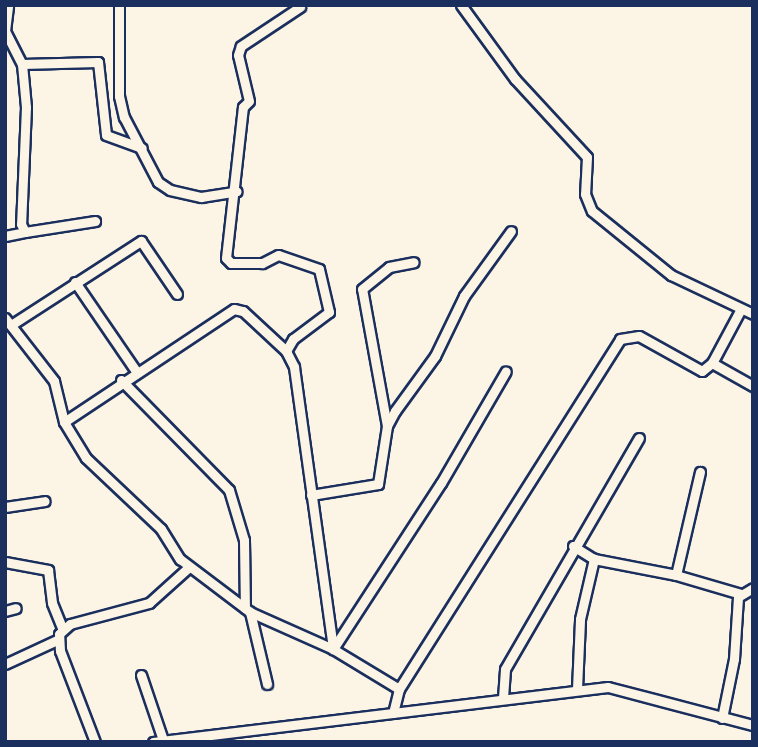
<!DOCTYPE html>
<html>
<head>
<meta charset="utf-8">
<style>
  body { margin:0 }
  #map { position:relative; width:758px; height:747px; overflow:hidden; background:#fcf5e5; font-family:Sriracha,sans-serif }
  div>[style] { position:absolute }
  [style*='--x'] { left:calc(var(--x)*1px); top:calc(var(--y)*1px); width:calc(var(--w)*1px); rotate:calc(var(--a)*1deg) }
  .roads { filter:drop-shadow(2px 0 #1b2f5e) drop-shadow(-2px 0 #1b2f5e) drop-shadow(0 2px #1b2f5e) drop-shadow(0 -2px #1b2f5e) }
  .minor>* { height:9px; margin:-4.5px; padding:0 4.5px; transform-origin:4.5px; border-radius:4.5px; background:#fcf5e5 }
  span { translate:-50% -50%; white-space:nowrap; text-align:center; line-height:1.15; -webkit-text-stroke:5px #fcf5e5; paint-order:stroke }
  .frame { position:absolute; inset:0; border:7px solid #1b2f5e; pointer-events:none }
</style>
</head>
<body>
<div id="map">
  <div class="roads">
    <div class="minor">
      <i style="--x:119;--y:5;--w:91;--a:90"></i>
      <i style="--x:119;--y:96;--w:22;--a:77"></i>
      <i style="--x:124;--y:117;--w:73;--a:62.4"></i>
      <i style="--x:158;--y:182;--w:14;--a:34"></i>
      <i style="--x:170;--y:190;--w:32;--a:13"></i>
      <i style="--x:201;--y:197;--w:36;--a:-9"></i>
      <i style="--x:461;--y:5;--w:92;--a:53.9"></i>
      <i style="--x:515;--y:79;--w:106;--a:47.3"></i>
      <i style="--x:587;--y:157;--w:37;--a:93"></i>
      <i style="--x:585;--y:194;--w:18;--a:68"></i>
      <i style="--x:592;--y:211;--w:102;--a:39"></i>
      <i style="--x:671;--y:275;--w:91;--a:25.4"></i>
      <i style="--x:5;--y:31;--w:37;--a:63"></i>
      <i style="--x:22;--y:64;--w:43;--a:84.7"></i>
      <i style="--x:26;--y:107;--w:117;--a:92.4"></i>
      <i style="--x:21;--y:224;--w:9;--a:63"></i>
      <i style="--x:25;--y:232;--w:71;--a:-8.9"></i>
      <i style="--x:5;--y:31;--w:26;--a:-83"></i>
      <i style="--x:22;--y:64;--w:76;--a:-1.5"></i>
      <i style="--x:98;--y:62;--w:73;--a:83.7"></i>
      <i style="--x:106;--y:135;--w:38;--a:20"></i>
      <i style="--x:5;--y:236;--w:20;--a:-11"></i>
      <i style="--x:75;--y:282;--w:108;--a:55.6"></i>
      <i style="--x:5;--y:318;--w:80;--a:52.1"></i>
      <i style="--x:54;--y:381;--w:42;--a:76.3"></i>
      <i style="--x:64;--y:422;--w:42;--a:58.6"></i>
      <i style="--x:86;--y:458;--w:103;--a:43.4"></i>
      <i style="--x:161;--y:529;--w:36;--a:58"></i>
      <i style="--x:180;--y:559;--w:88;--a:37.1"></i>
      <i style="--x:250;--y:612;--w:91;--a:24"></i>
      <i style="--x:333;--y:649;--w:77;--a:31.2"></i>
      <i style="--x:11;--y:325;--w:155;--a:-32.9"></i>
      <i style="--x:141;--y:241;--w:64;--a:55.8"></i>
      <i style="--x:286;--y:351;--w:14;--a:-60"></i>
      <i style="--x:293;--y:339;--w:45;--a:-36.9"></i>
      <i style="--x:329;--y:312;--w:44;--a:-103.1"></i>
      <i style="--x:319;--y:269;--w:43;--a:-161.1"></i>
      <i style="--x:278;--y:255;--w:18;--a:153"></i>
      <i style="--x:262;--y:263;--w:31;--a:180"></i>
      <i style="--x:231;--y:263;--w:7;--a:-135"></i>
      <i style="--x:226;--y:258;--w:152;--a:-83.6"></i>
      <i style="--x:243;--y:107;--w:8;--a:-45"></i>
      <i style="--x:249;--y:101;--w:47;--a:-103.4"></i>
      <i style="--x:238;--y:55;--w:9;--a:-72"></i>
      <i style="--x:241;--y:46;--w:71;--a:-33.5"></i>
      <i style="--x:712;--y:363;--w:47;--a:29.3"></i>
      <i style="--x:121;--y:380;--w:154;--a:45.5"></i>
      <i style="--x:229;--y:490;--w:52;--a:73.3"></i>
      <i style="--x:244;--y:540;--w:68;--a:89.2"></i>
      <i style="--x:64;--y:422;--w:204;--a:-33.6"></i>
      <i style="--x:234;--y:309;--w:9;--a:13"></i>
      <i style="--x:243;--y:311;--w:59;--a:42.9"></i>
      <i style="--x:286;--y:351;--w:18;--a:63"></i>
      <i style="--x:294;--y:367;--w:285;--a:82.1"></i>
      <i style="--x:387;--y:426;--w:139;--a:-100.3"></i>
      <i style="--x:362;--y:289;--w:35;--a:-39"></i>
      <i style="--x:389;--y:267;--w:25;--a:-11"></i>
      <i style="--x:311;--y:495;--w:68;--a:-9.3"></i>
      <i style="--x:378;--y:484;--w:59;--a:-81.2"></i>
      <i style="--x:387;--y:426;--w:17;--a:-62"></i>
      <i style="--x:395;--y:411;--w:68;--a:-54"></i>
      <i style="--x:435;--y:356;--w:67;--a:-64.2"></i>
      <i style="--x:464;--y:296;--w:80;--a:-54.1"></i>
      <i style="--x:5;--y:507;--w:40;--a:-8.5"></i>
      <i style="--x:573;--y:546;--w:25;--a:32"></i>
      <i style="--x:594;--y:559;--w:84;--a:11"></i>
      <i style="--x:676;--y:575;--w:68;--a:16.3"></i>
      <i style="--x:5;--y:562;--w:44;--a:10.5"></i>
      <i style="--x:48;--y:570;--w:33;--a:83"></i>
      <i style="--x:52;--y:603;--w:27;--a:68"></i>
      <i style="--x:676;--y:575;--w:106;--a:-76.9"></i>
      <i style="--x:5;--y:611;--w:11;--a:-15"></i>
      <i style="--x:250;--y:612;--w:74;--a:76.7"></i>
      <i style="--x:333;--y:649;--w:198;--a:-57"></i>
      <i style="--x:441;--y:483;--w:129;--a:-59.9"></i>
      <i style="--x:5;--y:664;--w:57;--a:-24.8"></i>
      <i style="--x:141;--y:675;--w:69;--a:71.3"></i>
      <i style="--x:577;--y:689;--w:70;--a:-87.5"></i>
      <i style="--x:580;--y:619;--w:62;--a:-76.9"></i>
      <i style="--x:503;--y:698;--w:29;--a:-86"></i>
      <i style="--x:505;--y:669;--w:267;--a:-59.9"></i>
      <i style="--x:393;--y:713;--w:25;--a:-76"></i>
      <i style="--x:399;--y:689;--w:414;--a:-57.7"></i>
      <i style="--x:620;--y:339;--w:19;--a:-9"></i>
      <i style="--x:639;--y:336;--w:72;--a:29.1"></i>
      <i style="--x:702;--y:371;--w:13;--a:-39"></i>
      <i style="--x:712;--y:363;--w:61;--a:-61.8"></i>
      <i style="--x:722;--y:718;--w:60;--a:-78.5"></i>
      <i style="--x:734;--y:659;--w:62;--a:-86.3"></i>
      <i style="--x:738;--y:597;--w:17;--a:-31"></i>
      <i style="--x:95;--y:742;--w:97;--a:-111"></i>
      <i style="--x:60;--y:651;--w:17;--a:-93"></i>
      <i style="--x:59;--y:634;--w:15;--a:-42"></i>
      <i style="--x:70;--y:624;--w:82;--a:-14.9"></i>
      <i style="--x:149;--y:603;--w:54;--a:-42"></i>
      <i style="--x:153;--y:742;--w:458;--a:-6.9"></i>
      <i style="--x:608;--y:687;--w:150;--a:14.7"></i>
    </div>
  </div>
  <div class="frame"></div>
</div>
</body>
</html>
